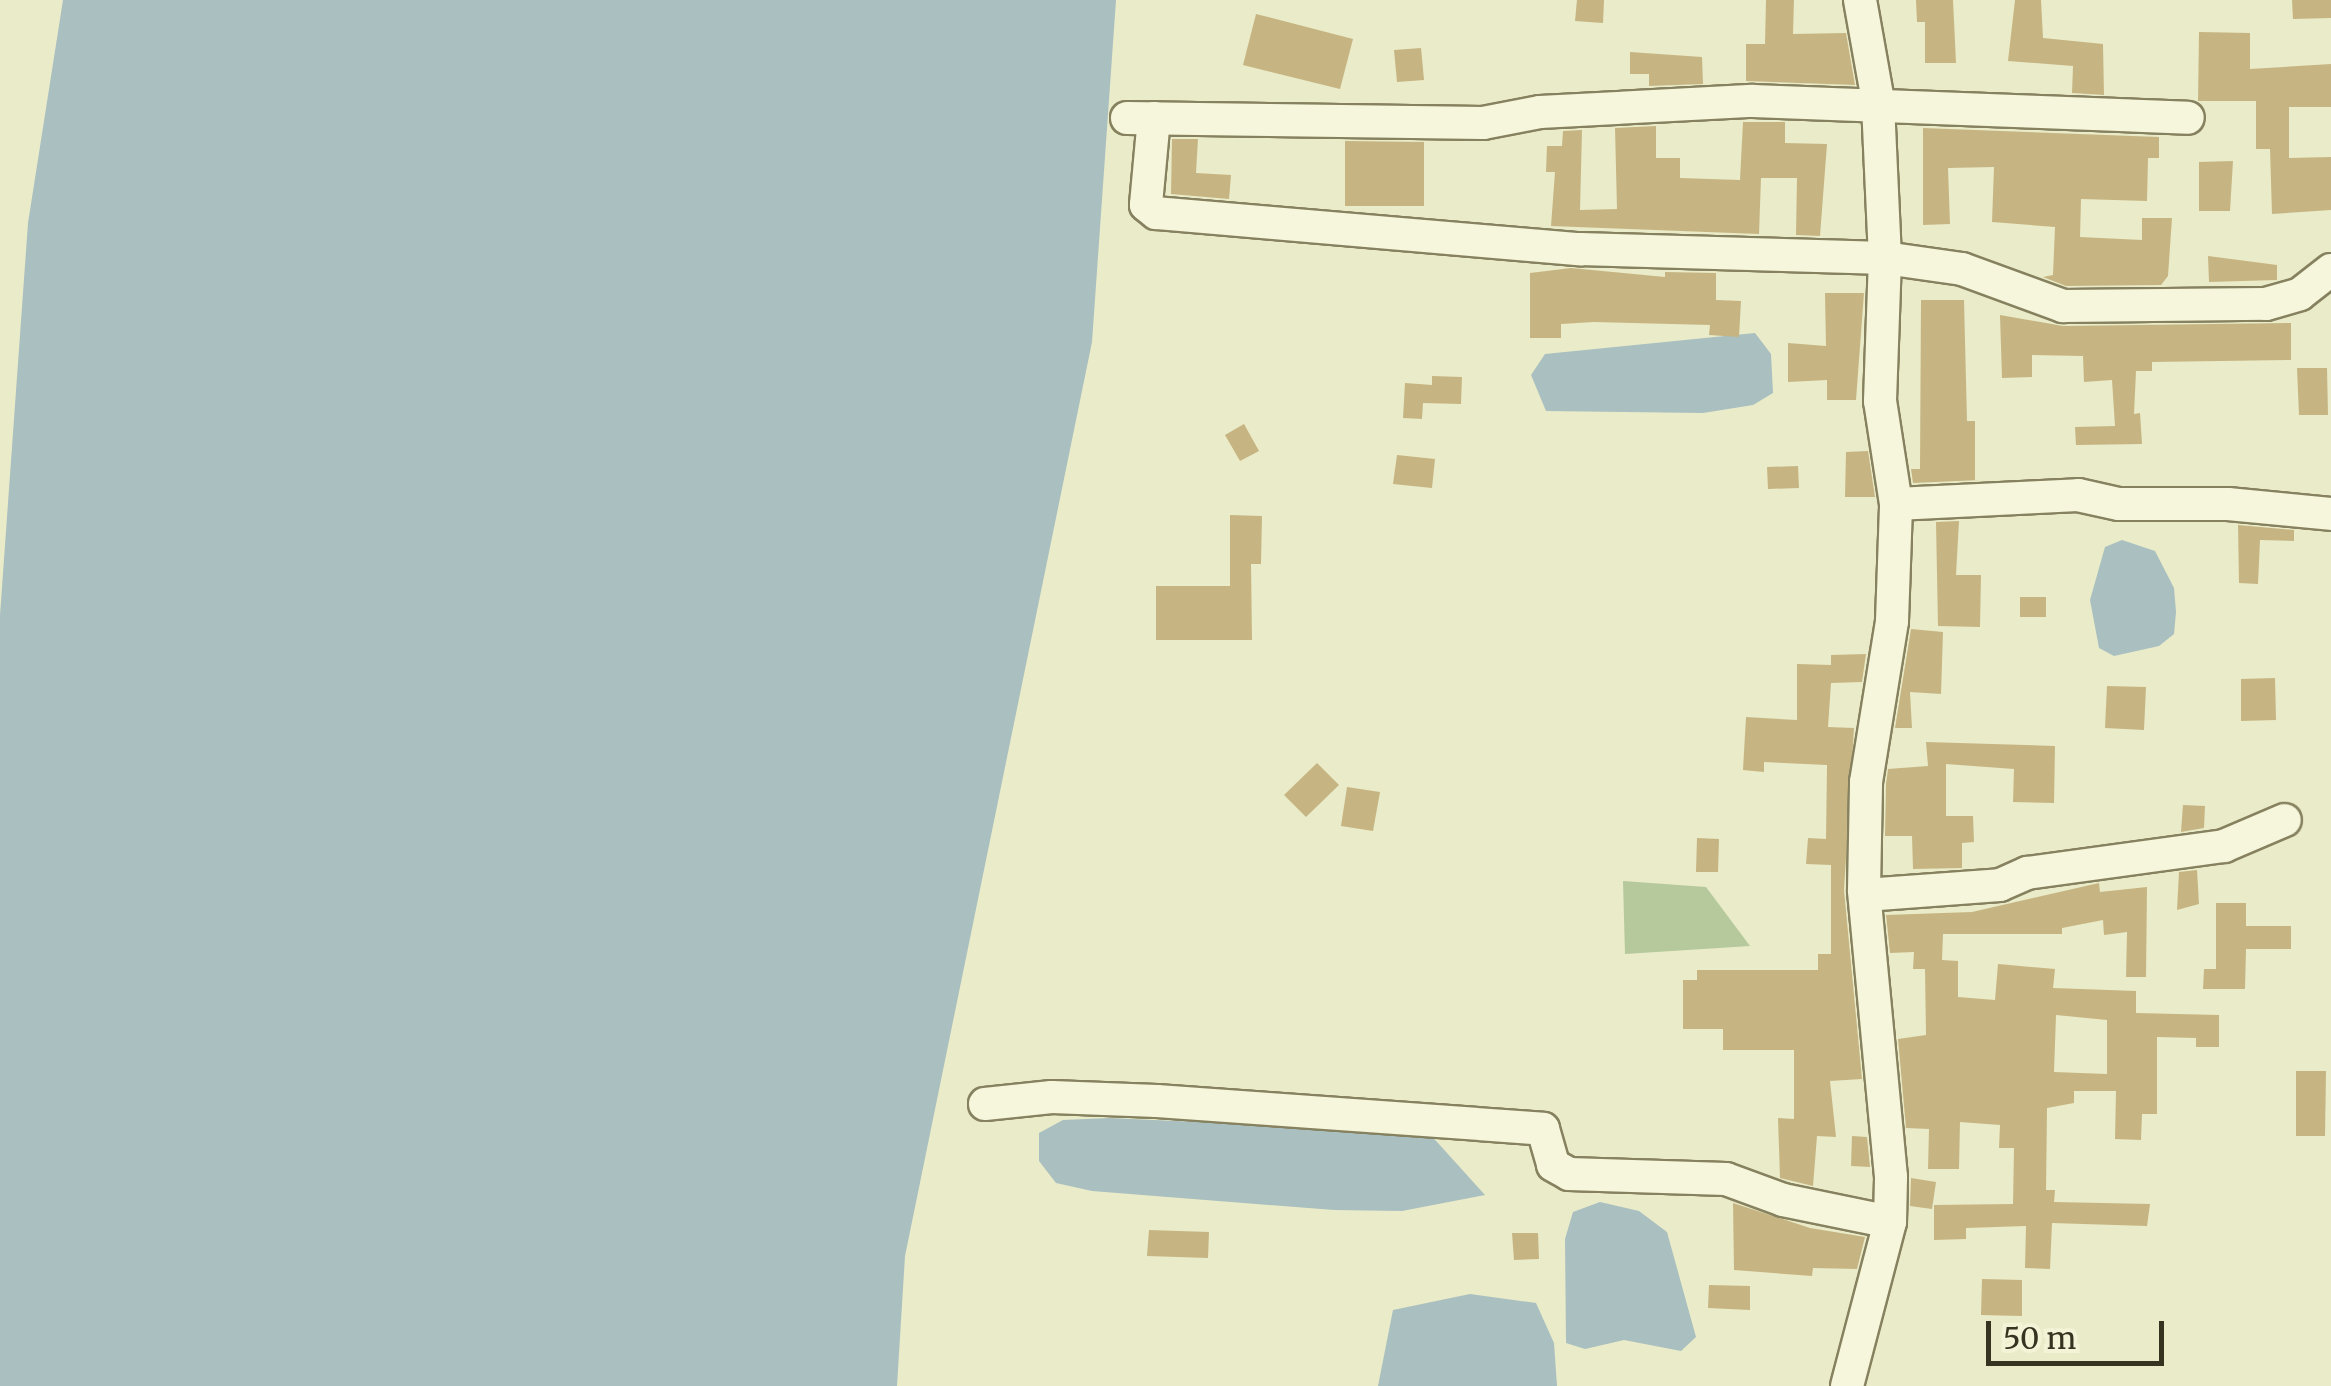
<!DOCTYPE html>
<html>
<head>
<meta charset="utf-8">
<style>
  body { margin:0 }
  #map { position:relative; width:2331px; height:1386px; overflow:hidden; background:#eaebc8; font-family:Merriweather,serif }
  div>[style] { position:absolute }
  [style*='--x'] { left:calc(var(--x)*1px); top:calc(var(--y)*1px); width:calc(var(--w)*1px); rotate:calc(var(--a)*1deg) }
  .green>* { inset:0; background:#b5c99d }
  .water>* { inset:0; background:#a9bfc0 }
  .building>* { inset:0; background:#c6b582 }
  .roads { filter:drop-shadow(2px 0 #86815f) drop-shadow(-2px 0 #86815f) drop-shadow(0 2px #86815f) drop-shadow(0 -2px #86815f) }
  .minor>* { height:32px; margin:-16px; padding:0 16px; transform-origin:16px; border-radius:16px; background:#f5f6db }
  span { translate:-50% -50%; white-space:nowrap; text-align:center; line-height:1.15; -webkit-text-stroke:8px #f2f3d7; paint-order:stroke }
  .scale { position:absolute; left:1986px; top:1321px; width:178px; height:45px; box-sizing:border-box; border:5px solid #373321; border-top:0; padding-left:12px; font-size:30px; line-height:35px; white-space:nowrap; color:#373321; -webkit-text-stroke:8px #f2f3d7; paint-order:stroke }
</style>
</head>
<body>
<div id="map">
  <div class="green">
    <i style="clip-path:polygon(1623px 881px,1706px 887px,1750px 946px,1625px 954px)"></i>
  </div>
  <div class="water">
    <i style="clip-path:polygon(63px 0,1116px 0,1092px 342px,905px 1256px,897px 1386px,0 1386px,0 615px,28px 223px)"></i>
    <i style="clip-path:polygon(1755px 333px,1771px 354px,1773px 393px,1753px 405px,1703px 413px,1546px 411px,1531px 375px,1545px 354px)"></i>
    <i style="clip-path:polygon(2122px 540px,2155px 551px,2174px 588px,2176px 612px,2174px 634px,2159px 646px,2114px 656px,2099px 648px,2090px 600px,2105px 547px)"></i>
    <i style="clip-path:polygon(1109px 1118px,1428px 1132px,1485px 1195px,1402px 1211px,1334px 1210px,1092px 1191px,1056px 1183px,1039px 1161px,1039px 1133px,1063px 1120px)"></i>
    <i style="clip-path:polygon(1600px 1202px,1639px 1211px,1667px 1232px,1696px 1337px,1681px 1351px,1624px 1340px,1585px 1349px,1566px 1343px,1565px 1239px,1573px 1212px)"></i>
    <i style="clip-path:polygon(1470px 1294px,1536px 1303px,1554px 1343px,1557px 1386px,1378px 1386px,1393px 1310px)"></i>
  </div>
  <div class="building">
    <i style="clip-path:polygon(1577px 0,1604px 0,1603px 23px,1575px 21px)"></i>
    <i style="clip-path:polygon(1766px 0,1794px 0,1793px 34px,1846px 33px,1855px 85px,1746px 81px,1746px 44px,1765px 44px)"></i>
    <i style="clip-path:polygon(1916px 0,1953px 0,1956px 63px,1925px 63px,1925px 22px,1917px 22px)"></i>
    <i style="clip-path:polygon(2015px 0,2041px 0,2043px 38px,2103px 44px,2104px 95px,2072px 93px,2073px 66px,2008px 61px)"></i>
    <i style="clip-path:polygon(2292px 0,2331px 0,2331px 18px,2293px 19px)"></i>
    <i style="clip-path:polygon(1256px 14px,1353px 39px,1340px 89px,1243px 65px)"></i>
    <i style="clip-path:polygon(2199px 32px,2250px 33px,2250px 69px,2331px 64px,2331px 107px,2289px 107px,2289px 158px,2331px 157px,2331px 210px,2272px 214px,2270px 149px,2256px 149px,2256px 101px,2198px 101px)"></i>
    <i style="clip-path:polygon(1421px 48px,1424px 80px,1397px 82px,1394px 50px)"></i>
    <i style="clip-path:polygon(1630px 52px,1702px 57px,1703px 84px,1649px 86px,1649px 74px,1630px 74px)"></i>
    <i style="clip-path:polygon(1743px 122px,1785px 122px,1785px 143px,1827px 144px,1820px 236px,1796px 235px,1797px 178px,1761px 178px,1759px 234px,1551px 226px,1555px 172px,1546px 172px,1547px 146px,1562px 146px,1563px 131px,1582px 130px,1580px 210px,1617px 209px,1615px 128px,1656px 126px,1656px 158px,1680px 158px,1680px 178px,1740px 180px)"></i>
    <i style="clip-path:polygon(1923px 128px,2159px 137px,2159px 158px,2148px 158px,2147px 201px,2081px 199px,2080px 237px,2142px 240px,2142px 218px,2172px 218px,2168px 276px,2161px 285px,2066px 286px,2043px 277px,2053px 275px,2055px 227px,1992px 222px,1994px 167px,1948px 168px,1950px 224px,1923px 225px)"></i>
    <i style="clip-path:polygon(1172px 139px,1198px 139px,1196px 173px,1231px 175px,1229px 199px,1171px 194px)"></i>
    <i style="clip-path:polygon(1345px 141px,1424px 142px,1424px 206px,1345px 206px)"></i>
    <i style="clip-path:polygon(2233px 161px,2230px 211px,2199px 211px,2199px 162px)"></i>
    <i style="clip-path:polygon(2208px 256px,2277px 265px,2277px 280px,2209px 282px)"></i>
    <i style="clip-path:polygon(1571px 268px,1665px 277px,1665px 272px,1716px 273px,1716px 300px,1741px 301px,1739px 337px,1709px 335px,1710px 325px,1594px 322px,1561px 324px,1561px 338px,1530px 338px,1530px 273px)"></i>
    <i style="clip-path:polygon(1825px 293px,1864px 293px,1856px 400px,1827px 400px,1827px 380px,1788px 382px,1788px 343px,1826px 346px)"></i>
    <i style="clip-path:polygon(1921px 300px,1964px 300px,1967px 421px,1975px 421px,1975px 480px,1981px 480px,1913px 483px,1911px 469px,1920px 469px)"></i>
    <i style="clip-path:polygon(2000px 315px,2063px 326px,2291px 323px,2291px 360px,2152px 362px,2152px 371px,2136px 371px,2134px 414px,2140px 413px,2142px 444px,2076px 445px,2075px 427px,2115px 426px,2112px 380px,2084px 382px,2083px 356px,2032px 355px,2032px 377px,2002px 378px)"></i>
    <i style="clip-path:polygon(2297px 368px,2327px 368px,2328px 415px,2299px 415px)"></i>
    <i style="clip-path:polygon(1432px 376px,1462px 377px,1461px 404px,1423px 403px,1422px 419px,1403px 418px,1405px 383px,1432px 385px)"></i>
    <i style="clip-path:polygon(1244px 424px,1259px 451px,1240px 461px,1225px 435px)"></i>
    <i style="clip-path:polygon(1868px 451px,1875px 497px,1845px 497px,1846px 452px)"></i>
    <i style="clip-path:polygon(1397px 455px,1435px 459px,1432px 488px,1393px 484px)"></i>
    <i style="clip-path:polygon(1798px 466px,1799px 488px,1768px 489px,1767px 467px)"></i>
    <i style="clip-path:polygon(1230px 515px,1262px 516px,1261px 564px,1251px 564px,1252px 640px,1156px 640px,1156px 586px,1230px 586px)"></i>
    <i style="clip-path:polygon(1959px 521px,1956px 575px,1981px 575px,1980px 627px,1938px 626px,1936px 522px)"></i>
    <i style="clip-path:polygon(2238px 525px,2294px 530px,2294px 541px,2260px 540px,2258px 584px,2239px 583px)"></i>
    <i style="clip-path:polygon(2020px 597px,2046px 597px,2046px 617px,2020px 617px)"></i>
    <i style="clip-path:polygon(1911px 629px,1943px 632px,1941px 694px,1910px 692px,1912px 728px,1895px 728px)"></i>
    <i style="clip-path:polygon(1866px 654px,1862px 682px,1831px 683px,1828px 727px,1854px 728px,1844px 890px,1862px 1079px,1830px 1081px,1836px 1137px,1817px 1136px,1813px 1186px,1780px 1178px,1778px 1118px,1794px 1119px,1794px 1050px,1723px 1050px,1723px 1029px,1683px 1029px,1683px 980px,1697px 980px,1697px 970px,1818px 970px,1818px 954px,1831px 954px,1831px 865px,1806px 864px,1808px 838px,1826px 839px,1827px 765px,1764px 762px,1764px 772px,1743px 770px,1746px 717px,1797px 720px,1797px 664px,1831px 665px,1831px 655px)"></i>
    <i style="clip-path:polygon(2275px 678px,2276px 720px,2241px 721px,2241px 679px)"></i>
    <i style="clip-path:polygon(2107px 686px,2146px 687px,2144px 730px,2105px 728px)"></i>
    <i style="clip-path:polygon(1926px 742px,2055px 746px,2054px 803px,2013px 802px,2014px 769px,1946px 764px,1946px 816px,1973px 816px,1974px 842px,1962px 843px,1962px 868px,1913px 869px,1912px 836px,1885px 836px,1886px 784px,1888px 769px,1928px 766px)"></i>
    <i style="clip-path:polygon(1317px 763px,1339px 785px,1306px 817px,1284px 795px)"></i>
    <i style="clip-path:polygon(1347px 787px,1380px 792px,1373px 831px,1341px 826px)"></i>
    <i style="clip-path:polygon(2183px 805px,2205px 806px,2204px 828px,2181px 832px)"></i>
    <i style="clip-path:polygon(1697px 838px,1719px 839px,1718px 872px,1696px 872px)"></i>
    <i style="clip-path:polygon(2197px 870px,2199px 904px,2177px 910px,2179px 872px)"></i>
    <i style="clip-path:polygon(evenodd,2099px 883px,2100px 892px,2147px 887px,2146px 977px,2126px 977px,2127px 932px,2104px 935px,2103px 920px,2062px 928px,2062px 934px,1943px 934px,1942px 960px,1958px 961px,1958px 997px,1995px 1000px,1998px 964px,2055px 969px,2053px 988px,2136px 991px,2136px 1013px,2219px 1015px,2219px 1047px,2196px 1047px,2196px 1038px,2157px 1037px,2157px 1114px,2142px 1114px,2141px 1140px,2115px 1139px,2116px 1091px,2074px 1091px,2074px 1103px,2047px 1108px,2046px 1190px,2055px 1190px,2054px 1202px,2150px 1204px,2147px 1226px,2052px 1223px,2050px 1269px,2025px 1268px,2026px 1226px,1966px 1228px,1966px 1239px,1934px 1240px,1934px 1205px,2013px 1204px,2014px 1148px,1999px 1148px,2000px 1125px,1960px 1122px,1959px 1169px,1928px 1169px,1929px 1129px,1906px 1128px,1898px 1039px,1926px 1035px,1925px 969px,1913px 969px,1914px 952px,1890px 953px,1886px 915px,1972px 912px,2099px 883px,2056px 1015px,2107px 1020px,2107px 1074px,2054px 1072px,2056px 1015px)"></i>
    <i style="clip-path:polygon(2216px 903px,2246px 903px,2246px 926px,2291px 926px,2291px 949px,2246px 949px,2245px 989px,2203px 989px,2204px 969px,2216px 969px)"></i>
    <i style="clip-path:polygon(2296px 1071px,2326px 1071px,2325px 1136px,2296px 1136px)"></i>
    <i style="clip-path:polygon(1852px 1136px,1867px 1137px,1870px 1167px,1851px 1166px)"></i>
    <i style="clip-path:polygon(1911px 1178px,1936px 1182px,1932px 1209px,1910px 1206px)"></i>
    <i style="clip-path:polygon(1733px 1203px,1810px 1228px,1865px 1237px,1857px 1269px,1813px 1268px,1812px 1276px,1734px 1270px)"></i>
    <i style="clip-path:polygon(1149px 1230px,1209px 1232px,1208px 1258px,1147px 1256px)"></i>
    <i style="clip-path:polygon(1512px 1233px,1538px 1233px,1539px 1259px,1514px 1260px)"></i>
    <i style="clip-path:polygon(1982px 1279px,2022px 1280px,2022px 1316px,1981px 1315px)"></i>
    <i style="clip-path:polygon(1709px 1285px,1750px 1286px,1750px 1310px,1708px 1308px)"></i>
  </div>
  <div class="roads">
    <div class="minor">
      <i style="--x:1127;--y:118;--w:356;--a:0.8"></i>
      <i style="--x:1483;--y:123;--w:58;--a:-10.9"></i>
      <i style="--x:1540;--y:112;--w:213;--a:-3"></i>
      <i style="--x:1753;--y:101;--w:435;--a:2.2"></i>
      <i style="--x:1154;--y:118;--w:87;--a:95.3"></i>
      <i style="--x:1146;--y:205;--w:13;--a:39"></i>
      <i style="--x:1156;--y:213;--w:426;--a:4.9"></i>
      <i style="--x:1580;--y:249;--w:305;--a:1.7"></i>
      <i style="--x:1885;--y:258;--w:78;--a:8.1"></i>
      <i style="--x:1962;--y:269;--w:108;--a:20.1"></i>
      <i style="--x:2063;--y:306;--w:203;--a:-0.6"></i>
      <i style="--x:2266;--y:304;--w:35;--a:-16"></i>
      <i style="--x:2300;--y:294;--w:39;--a:-38"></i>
      <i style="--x:1896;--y:504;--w:182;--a:-2.8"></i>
      <i style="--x:2078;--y:495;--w:42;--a:12.4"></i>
      <i style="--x:2119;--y:504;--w:109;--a:0"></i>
      <i style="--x:2228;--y:504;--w:103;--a:5.5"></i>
      <i style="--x:1865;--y:895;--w:135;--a:-4.2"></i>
      <i style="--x:2000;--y:885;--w:30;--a:-24"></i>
      <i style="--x:2027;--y:873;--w:199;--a:-7.8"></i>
      <i style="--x:2224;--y:846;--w:66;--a:-23.1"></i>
      <i style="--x:985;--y:1104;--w:67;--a:-6"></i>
      <i style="--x:1052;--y:1097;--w:105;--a:2.2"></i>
      <i style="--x:1157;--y:1101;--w:387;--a:4.1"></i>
      <i style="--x:1543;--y:1129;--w:37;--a:74"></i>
      <i style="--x:1553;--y:1165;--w:18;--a:29"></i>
      <i style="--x:1569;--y:1174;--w:157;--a:1.8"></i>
      <i style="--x:1726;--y:1179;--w:61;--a:20.2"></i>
      <i style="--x:1783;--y:1200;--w:109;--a:11.6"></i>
      <i style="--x:1847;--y:1386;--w:170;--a:-75.3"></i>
      <i style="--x:1890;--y:1222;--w:45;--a:-88.7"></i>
      <i style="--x:1891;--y:1177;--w:288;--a:-95.4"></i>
      <i style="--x:1864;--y:890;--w:108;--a:-88.9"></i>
      <i style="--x:1866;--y:782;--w:163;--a:-80.8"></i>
      <i style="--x:1892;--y:621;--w:117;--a:-88"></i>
      <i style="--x:1896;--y:504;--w:104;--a:-98.8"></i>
      <i style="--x:1880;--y:401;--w:143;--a:-88"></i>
      <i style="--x:1885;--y:258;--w:157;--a:-92.6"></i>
      <i style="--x:1878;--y:101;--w:103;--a:-100.1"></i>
    </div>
  </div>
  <div class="scale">50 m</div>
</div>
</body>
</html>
